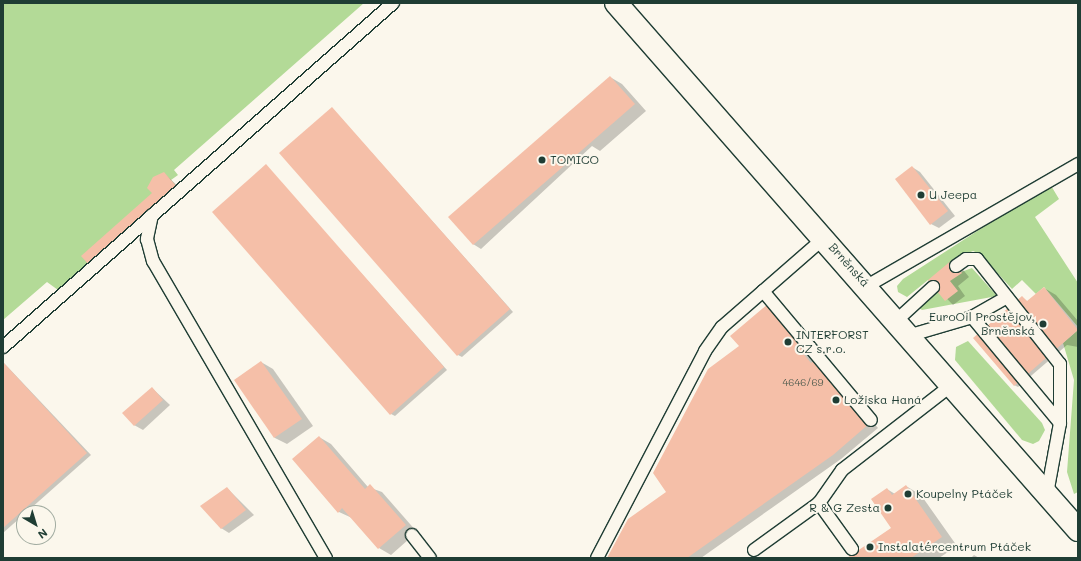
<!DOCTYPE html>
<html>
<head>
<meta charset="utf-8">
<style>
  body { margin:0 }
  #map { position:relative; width:1081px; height:561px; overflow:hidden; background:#fbf7ec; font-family:Mali,sans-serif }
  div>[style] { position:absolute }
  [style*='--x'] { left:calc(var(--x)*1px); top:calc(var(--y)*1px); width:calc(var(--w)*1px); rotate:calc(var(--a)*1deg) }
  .green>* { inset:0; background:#b3da97 }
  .shadow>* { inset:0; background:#0003 }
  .building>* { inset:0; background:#f5bfa8 }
  .roads { filter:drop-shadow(1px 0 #1f3d34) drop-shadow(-1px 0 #1f3d34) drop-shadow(0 1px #1f3d34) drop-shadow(0 -1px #1f3d34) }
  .lane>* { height:12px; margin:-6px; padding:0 6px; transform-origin:6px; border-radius:6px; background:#fbf7ec }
  .secondary>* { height:22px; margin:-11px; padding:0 11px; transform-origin:11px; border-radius:11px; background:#fbf7ec }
  .dots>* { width:11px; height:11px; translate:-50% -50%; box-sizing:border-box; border:2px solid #fbf7ec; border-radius:50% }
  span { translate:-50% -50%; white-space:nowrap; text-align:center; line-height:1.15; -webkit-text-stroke:4px #fbf7ec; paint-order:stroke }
  .number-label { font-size:10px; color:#545e51 }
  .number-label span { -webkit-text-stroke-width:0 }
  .poi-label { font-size:12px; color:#1f3d34 }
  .left { translate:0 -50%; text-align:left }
  .right { translate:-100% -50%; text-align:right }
  .street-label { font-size:12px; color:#1f3d34 }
  .frame { position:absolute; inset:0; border:4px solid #1f3d34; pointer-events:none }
  .north { position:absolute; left:16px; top:505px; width:40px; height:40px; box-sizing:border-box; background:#fbf7ec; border:1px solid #a3ada2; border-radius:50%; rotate:142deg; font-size:11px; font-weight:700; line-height:16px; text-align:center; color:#1f3d34 }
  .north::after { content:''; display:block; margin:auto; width:14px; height:18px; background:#1f3d34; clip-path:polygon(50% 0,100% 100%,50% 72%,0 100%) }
</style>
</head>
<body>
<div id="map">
  <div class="green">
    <i style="clip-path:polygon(3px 3px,364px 3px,174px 170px,178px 175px,171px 180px,177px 187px,58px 290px,47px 282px,3px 320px)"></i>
    <i style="clip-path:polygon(1050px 184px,1059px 199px,1035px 217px,1078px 283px,1078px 327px,1044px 287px,1036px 294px,1022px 280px,1012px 289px,980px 254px,973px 251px,952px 260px,961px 272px,972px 268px,997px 296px,922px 310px,919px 308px,937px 291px,928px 280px,907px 297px,898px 292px,897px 286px,903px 279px)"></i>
    <i style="clip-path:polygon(1078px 330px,1078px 492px,1074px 494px,1067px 472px,1074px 380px,1063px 343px)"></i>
    <i style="clip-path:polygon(968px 341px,1042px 423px,1045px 430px,1039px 441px,1033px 444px,1022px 440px,955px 360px,956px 347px)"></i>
  </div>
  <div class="shadow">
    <i style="clip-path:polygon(610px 77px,622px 84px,646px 111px,600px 151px,592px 146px,481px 249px,473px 244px)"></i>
    <i style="clip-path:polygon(332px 108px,513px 312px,462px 357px,458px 355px)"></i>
    <i style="clip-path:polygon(266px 166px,447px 370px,395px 416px,391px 414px)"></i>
    <i style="clip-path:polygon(912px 167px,920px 172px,955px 216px,939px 228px,931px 224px)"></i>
    <i style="clip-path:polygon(164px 173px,184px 192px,88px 264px,82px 256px,153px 193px)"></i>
    <i style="clip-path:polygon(960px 266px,969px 277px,958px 286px,965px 296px,953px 305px,929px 280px)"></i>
    <i style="clip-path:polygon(1044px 288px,1056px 295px,1078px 321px,1078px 347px,1067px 345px,1018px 387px,1014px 385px,1022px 297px,1028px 302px)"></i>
    <i style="clip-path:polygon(768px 305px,812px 352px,808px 356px,814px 362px,824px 365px,878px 428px,841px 459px,701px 558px,608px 558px,667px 492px,740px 347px)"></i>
    <i style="clip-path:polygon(3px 362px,91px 455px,3px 533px)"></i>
    <i style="clip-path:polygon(261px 362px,273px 369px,313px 426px,287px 444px,275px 438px,235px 380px)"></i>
    <i style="clip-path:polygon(152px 388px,170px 405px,143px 430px,134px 425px)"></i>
    <i style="clip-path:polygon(319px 437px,331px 444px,368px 487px,382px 492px,417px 532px,391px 555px,379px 548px,352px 518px,339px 512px)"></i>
    <i style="clip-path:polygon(906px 486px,921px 495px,957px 546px,939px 558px,849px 558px,892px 528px,887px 489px,895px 494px)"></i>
    <i style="clip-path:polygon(227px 488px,254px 515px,229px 533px,221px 528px)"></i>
    <i style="clip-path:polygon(974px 555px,979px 558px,971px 558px)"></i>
  </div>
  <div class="building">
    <i style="clip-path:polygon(610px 76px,635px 104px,473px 245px,448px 217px)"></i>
    <i style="clip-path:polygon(332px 107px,510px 309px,457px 356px,279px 153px)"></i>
    <i style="clip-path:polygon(266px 164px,444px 367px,390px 415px,212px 212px)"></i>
    <i style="clip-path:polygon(912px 166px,948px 211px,930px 225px,895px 179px)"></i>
    <i style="clip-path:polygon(164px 172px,177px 187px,88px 264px,81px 256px,152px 193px,147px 188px,153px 177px)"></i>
    <i style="clip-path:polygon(952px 260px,962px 273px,950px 281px,958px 291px,945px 301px,928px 280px)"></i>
    <i style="clip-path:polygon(1044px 287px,1078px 330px,1014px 386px,973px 338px,1022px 296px,1027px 301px)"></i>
    <i style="clip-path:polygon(768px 304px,805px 347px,801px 351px,811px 363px,816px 359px,870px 423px,833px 455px,687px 558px,607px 558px,628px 519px,666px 492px,653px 473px,708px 369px,739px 346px,730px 336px)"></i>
    <i style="clip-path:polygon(261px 361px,302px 419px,274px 438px,234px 380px)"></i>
    <i style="clip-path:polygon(3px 362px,87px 453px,3px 528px)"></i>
    <i style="clip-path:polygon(152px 387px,163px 400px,134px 426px,122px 413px)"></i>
    <i style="clip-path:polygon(319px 436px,365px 489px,370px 484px,406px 525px,378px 549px,342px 508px,338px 513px,292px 459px)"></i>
    <i style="clip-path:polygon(906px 485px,942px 537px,911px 558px,847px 558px,891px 528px,871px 499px,887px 488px,892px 495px)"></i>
    <i style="clip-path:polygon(227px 487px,246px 510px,221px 529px,200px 506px)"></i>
  </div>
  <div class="roads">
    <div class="lane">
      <i style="--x:152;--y:215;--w:25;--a:102"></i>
      <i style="--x:147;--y:239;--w:23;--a:75"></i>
      <i style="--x:153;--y:261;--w:344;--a:59.8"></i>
      <i style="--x:956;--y:266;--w:12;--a:-35"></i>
      <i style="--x:966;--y:259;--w:11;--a:0"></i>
      <i style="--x:977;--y:259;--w:134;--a:51.7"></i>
      <i style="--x:1060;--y:364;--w:59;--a:90"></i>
      <i style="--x:1060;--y:423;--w:72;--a:100.4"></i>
      <i style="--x:867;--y:286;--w:244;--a:-30"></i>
      <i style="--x:763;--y:291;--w:168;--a:50.1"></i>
      <i style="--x:972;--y:317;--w:138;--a:50.3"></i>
      <i style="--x:897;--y:320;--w:49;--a:-42.5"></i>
      <i style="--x:911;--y:335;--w:64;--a:-16.4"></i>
      <i style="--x:972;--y:317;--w:40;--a:-29.7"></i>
      <i style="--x:3;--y:347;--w:520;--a:-41.41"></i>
      <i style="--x:412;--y:535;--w:29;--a:52"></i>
      <i style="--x:852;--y:549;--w:57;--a:-125.7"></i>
      <i style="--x:819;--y:503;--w:40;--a:-55.1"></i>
      <i style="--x:842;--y:470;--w:140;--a:-37.8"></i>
      <i style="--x:754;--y:550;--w:80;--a:-35.9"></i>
      <i style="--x:597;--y:558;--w:233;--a:-62.4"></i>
      <i style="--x:705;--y:351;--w:29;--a:-55"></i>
      <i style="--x:722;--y:327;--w:135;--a:-41.1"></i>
    </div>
    <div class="secondary">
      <i style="--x:616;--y:3;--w:701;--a:48.76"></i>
    </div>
  </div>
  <div class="dots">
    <i style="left:542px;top:160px;background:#1f3d34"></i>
    <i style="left:921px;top:195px;background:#1f3d34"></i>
    <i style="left:1043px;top:324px;background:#1f3d34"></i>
    <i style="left:788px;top:342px;background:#1f3d34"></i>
    <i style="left:836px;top:400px;background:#1f3d34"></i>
    <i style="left:908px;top:494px;background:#1f3d34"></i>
    <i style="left:888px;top:508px;background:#1f3d34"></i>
    <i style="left:870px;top:547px;background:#1f3d34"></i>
  </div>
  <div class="number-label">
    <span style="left:803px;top:383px">4646/69</span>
  </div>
  <div class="poi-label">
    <span class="left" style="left:550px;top:160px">TOMICO</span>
    <span class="left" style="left:929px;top:195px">U Jeepa</span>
    <span class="right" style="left:1035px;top:324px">EuroOil Prostějov,<br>Brněnská</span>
    <span class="left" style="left:796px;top:342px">INTERFORST<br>CZ s.r.o.</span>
    <span class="left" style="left:844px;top:400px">Ložiska Haná</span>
    <span class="left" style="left:916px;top:494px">Koupelny Ptáček</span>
    <span class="right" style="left:880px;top:508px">R &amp; G Zesta</span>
    <span class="left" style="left:878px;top:547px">Instalatércentrum Ptáček</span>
  </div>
  <div class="street-label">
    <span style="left:849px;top:265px;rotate:48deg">Brněnská</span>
  </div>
  <div class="frame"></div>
  <div class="north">N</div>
</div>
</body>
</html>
